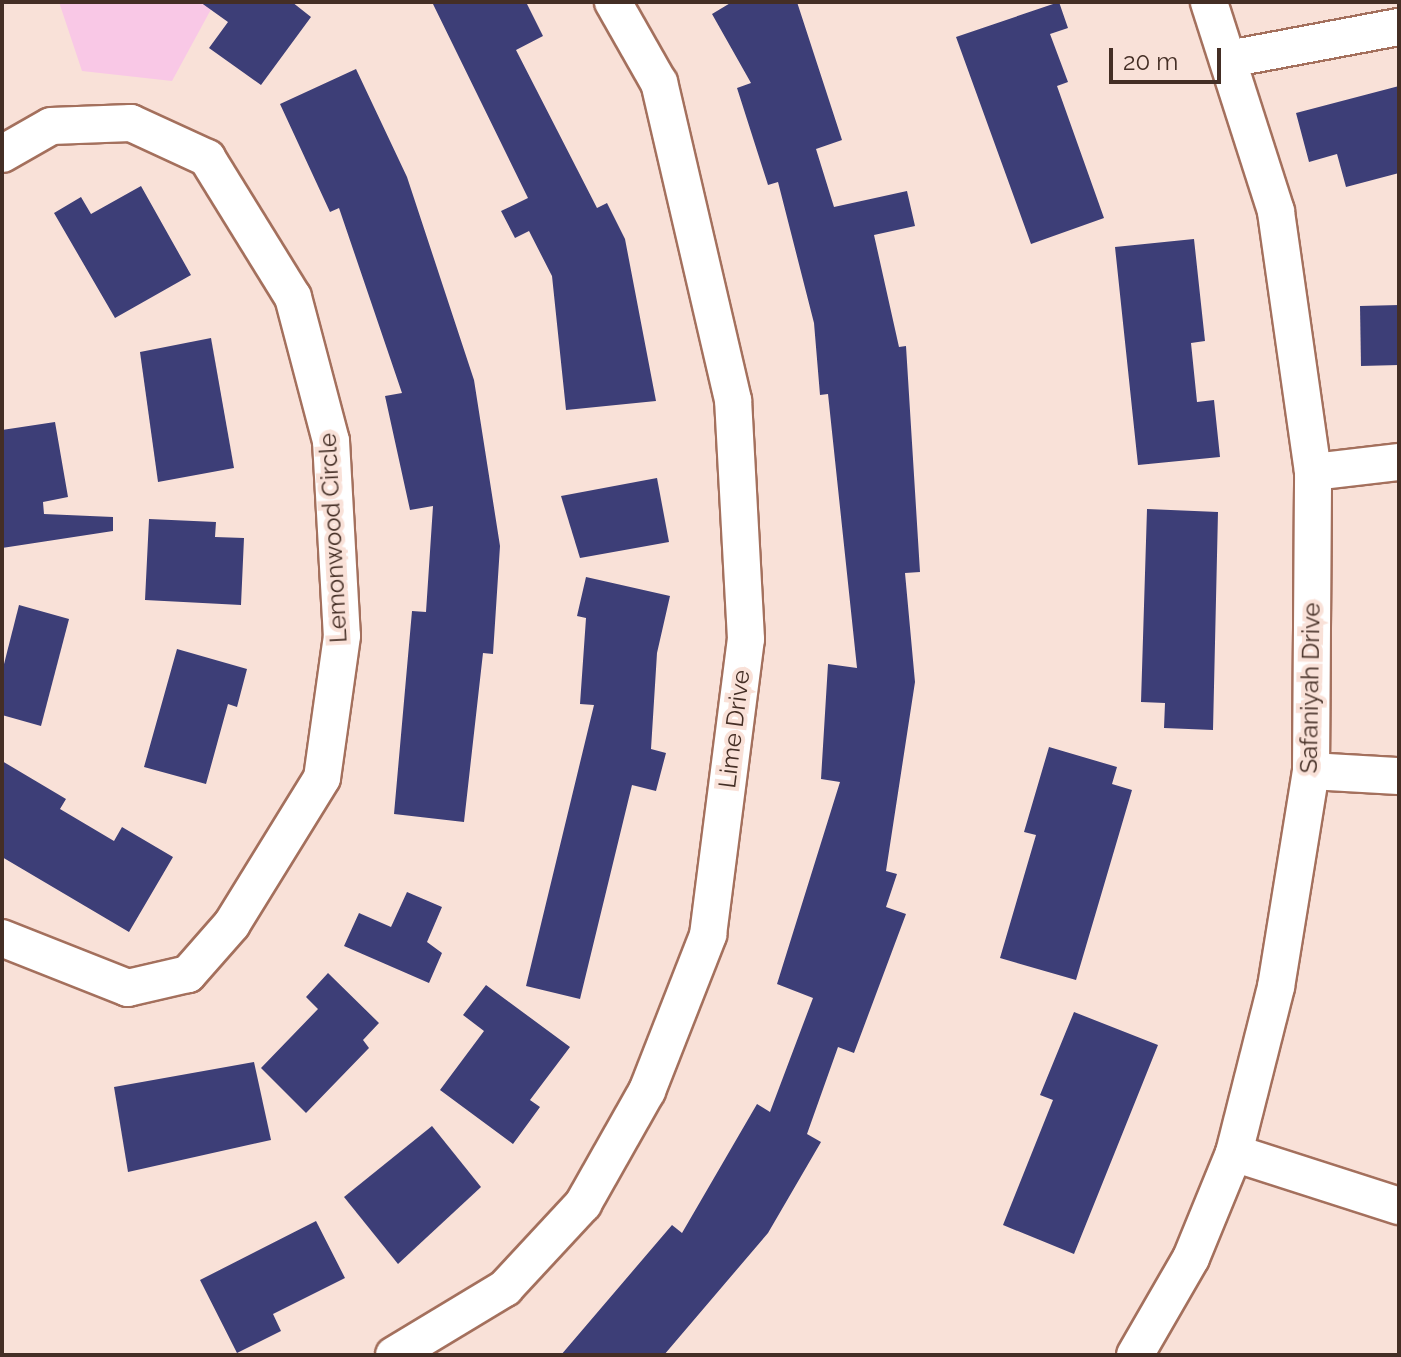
<!DOCTYPE html>
<html>
<head>
<meta charset="utf-8">
<style>
  body { margin:0 }
  #map { position:relative; width:1401px; height:1357px; overflow:hidden; background:#f9e1d8; font-family:Raleway,sans-serif }
  div>[style] { position:absolute }
  [style*='--x'] { left:calc(var(--x)*1px); top:calc(var(--y)*1px); width:calc(var(--w)*1px); rotate:calc(var(--a)*1deg) }
  .green>* { inset:0; background:#f9c8e6 }
  .building>* { inset:0; background:#3d3e77 }
  .roads { filter:drop-shadow(2px 0 #a4705d) drop-shadow(-2px 0 #a4705d) drop-shadow(0 2px #a4705d) drop-shadow(0 -2px #a4705d) }
  .minor>* { height:36px; margin:-18px; padding:0 18px; transform-origin:18px; border-radius:18px; background:#fff }
  span { translate:-50% -50%; white-space:nowrap; text-align:center; line-height:1.15; -webkit-text-stroke:8px #f9e1d8; paint-order:stroke }
  .street-label { font-size:24px; color:#442e25 }
  .frame { position:absolute; inset:0; border:4px solid #442e25; pointer-events:none }
  .scale { position:absolute; left:1109px; top:48px; width:112px; height:36px; box-sizing:border-box; border:4px solid #442e25; border-top:0; padding-left:10px; font-size:24px; line-height:28px; white-space:nowrap; color:#442e25; -webkit-text-stroke:6px #f9e1d8; paint-order:stroke }
</style>
</head>
<body>
<div id="map">
  <div class="green">
    <i style="clip-path:polygon(59px 2px,215px 2px,172px 81px,82px 71px)"></i>
  </div>
  <div class="building">
    <i style="clip-path:polygon(200px 2px,292px 2px,311px 17px,261px 85px,209px 48px,228px 22px)"></i>
    <i style="clip-path:polygon(432px 2px,526px 2px,543px 36px,516px 50px,597px 208px,607px 203px,625px 239px,656px 401px,566px 410px,552px 276px,529px 231px,515px 238px,501px 211px,528px 198px)"></i>
    <i style="clip-path:polygon(732px 2px,797px 2px,842px 140px,816px 149px,834px 207px,907px 191px,915px 226px,874px 235px,899px 347px,906px 346px,920px 572px,905px 573px,915px 682px,886px 871px,897px 874px,886px 907px,906px 914px,854px 1053px,838px 1047px,807px 1134px,821px 1142px,768px 1233px,664px 1355px,561px 1355px,672px 1225px,682px 1233px,757px 1104px,770px 1112px,813px 998px,777px 984px,840px 782px,821px 779px,828px 664px,857px 668px,828px 394px,820px 395px,814px 323px,778px 182px,768px 185px,737px 88px,751px 83px,712px 14px)"></i>
    <i style="clip-path:polygon(1059px 2px,1068px 28px,1050px 34px,1068px 82px,1057px 86px,1104px 218px,1031px 244px,956px 37px)"></i>
    <i style="clip-path:polygon(356px 69px,407px 177px,474px 380px,500px 546px,493px 654px,483px 653px,464px 822px,394px 814px,412px 611px,426px 612px,433px 506px,410px 510px,385px 396px,402px 393px,339px 208px,330px 212px,280px 104px)"></i>
    <i style="clip-path:polygon(1399px 86px,1399px 173px,1346px 187px,1337px 154px,1309px 162px,1296px 113px)"></i>
    <i style="clip-path:polygon(141px 186px,191px 275px,115px 318px,54px 213px,81px 197px,91px 214px)"></i>
    <i style="clip-path:polygon(1194px 239px,1205px 341px,1191px 343px,1197px 402px,1214px 400px,1220px 457px,1138px 465px,1115px 247px)"></i>
    <i style="clip-path:polygon(1399px 305px,1399px 365px,1361px 366px,1360px 306px)"></i>
    <i style="clip-path:polygon(211px 338px,234px 468px,158px 482px,140px 352px)"></i>
    <i style="clip-path:polygon(55px 422px,68px 497px,43px 502px,44px 514px,113px 517px,113px 531px,2px 548px,2px 430px)"></i>
    <i style="clip-path:polygon(657px 478px,669px 542px,580px 558px,561px 496px)"></i>
    <i style="clip-path:polygon(1147px 509px,1218px 512px,1213px 730px,1164px 728px,1165px 703px,1141px 702px)"></i>
    <i style="clip-path:polygon(149px 519px,216px 522px,215px 537px,244px 538px,241px 605px,145px 600px)"></i>
    <i style="clip-path:polygon(586px 577px,670px 596px,657px 653px,651px 749px,666px 753px,656px 791px,632px 785px,580px 999px,526px 986px,594px 705px,580px 704px,586px 618px,577px 616px)"></i>
    <i style="clip-path:polygon(19px 605px,69px 619px,41px 726px,2px 715px,2px 672px)"></i>
    <i style="clip-path:polygon(177px 649px,247px 669px,237px 707px,228px 704px,206px 784px,144px 767px)"></i>
    <i style="clip-path:polygon(1049px 747px,1117px 767px,1112px 784px,1132px 790px,1076px 980px,1000px 958px,1036px 835px,1024px 832px)"></i>
    <i style="clip-path:polygon(2px 761px,66px 799px,60px 809px,114px 841px,122px 827px,173px 857px,129px 932px,2px 857px)"></i>
    <i style="clip-path:polygon(407px 892px,442px 907px,427px 942px,442px 953px,429px 983px,344px 946px,359px 913px,391px 927px)"></i>
    <i style="clip-path:polygon(328px 973px,379px 1023px,363px 1040px,369px 1048px,306px 1113px,261px 1068px,318px 1009px,306px 997px)"></i>
    <i style="clip-path:polygon(486px 985px,570px 1047px,530px 1100px,540px 1107px,513px 1144px,440px 1090px,484px 1031px,463px 1015px)"></i>
    <i style="clip-path:polygon(1074px 1012px,1158px 1045px,1074px 1254px,1003px 1225px,1053px 1100px,1040px 1095px)"></i>
    <i style="clip-path:polygon(254px 1062px,271px 1140px,128px 1172px,114px 1087px)"></i>
    <i style="clip-path:polygon(432px 1126px,481px 1187px,398px 1264px,344px 1197px)"></i>
    <i style="clip-path:polygon(316px 1221px,345px 1278px,273px 1314px,281px 1331px,237px 1353px,200px 1280px)"></i>
  </div>
  <div class="roads">
    <div class="minor">
      <i style="--x:1229;--y:59;--w:173;--a:-10.7"></i>
      <i style="--x:2;--y:154;--w:56;--a:-29.7"></i>
      <i style="--x:51;--y:126;--w:80;--a:-2.1"></i>
      <i style="--x:131;--y:123;--w:84;--a:24.7"></i>
      <i style="--x:207;--y:158;--w:163;--a:58.3"></i>
      <i style="--x:293;--y:297;--w:149;--a:75.2"></i>
      <i style="--x:331;--y:441;--w:195;--a:86.8"></i>
      <i style="--x:342;--y:636;--w:143;--a:98"></i>
      <i style="--x:322;--y:778;--w:172;--a:121.7"></i>
      <i style="--x:232;--y:924;--w:67;--a:131.3"></i>
      <i style="--x:188;--y:974;--w:62;--a:166.9"></i>
      <i style="--x:128;--y:988;--w:136;--a:-158.4"></i>
      <i style="--x:1313;--y:472;--w:87;--a:-6.6"></i>
      <i style="--x:1311;--y:771;--w:88;--a:3.3"></i>
      <i style="--x:1234;--y:1153;--w:173;--a:17.8"></i>
      <i style="--x:394;--y:1355;--w:130;--a:-31.1"></i>
      <i style="--x:505;--y:1288;--w:115;--a:-47.1"></i>
      <i style="--x:583;--y:1204;--w:130;--a:-60.5"></i>
      <i style="--x:647;--y:1091;--w:168;--a:-68.6"></i>
      <i style="--x:708;--y:935;--w:298;--a:-82.7"></i>
      <i style="--x:746;--y:639;--w:239;--a:-93.1"></i>
      <i style="--x:733;--y:400;--w:326;--a:-103.1"></i>
      <i style="--x:659;--y:83;--w:93;--a:-119.6"></i>
      <i style="--x:1135;--y:1355;--w:112;--a:-60"></i>
      <i style="--x:1191;--y:1258;--w:113;--a:-67.7"></i>
      <i style="--x:1234;--y:1153;--w:171;--a:-75.8"></i>
      <i style="--x:1276;--y:987;--w:219;--a:-80.8"></i>
      <i style="--x:1311;--y:771;--w:299;--a:-89.6"></i>
      <i style="--x:1313;--y:472;--w:264;--a:-98.1"></i>
      <i style="--x:1276;--y:211;--w:219;--a:-107.8"></i>
    </div>
  </div>
  <div class="street-label">
    <span style="left:333px;top:538px;rotate:-93deg">Lemonwood Circle</span>
    <span style="left:1310px;top:688px;rotate:-89deg">Safaniyah Drive</span>
    <span style="left:734px;top:729px;rotate:-83deg">Lime Drive</span>
  </div>
  <div class="frame"></div>
  <div class="scale">20 m</div>
</div>
</body>
</html>
